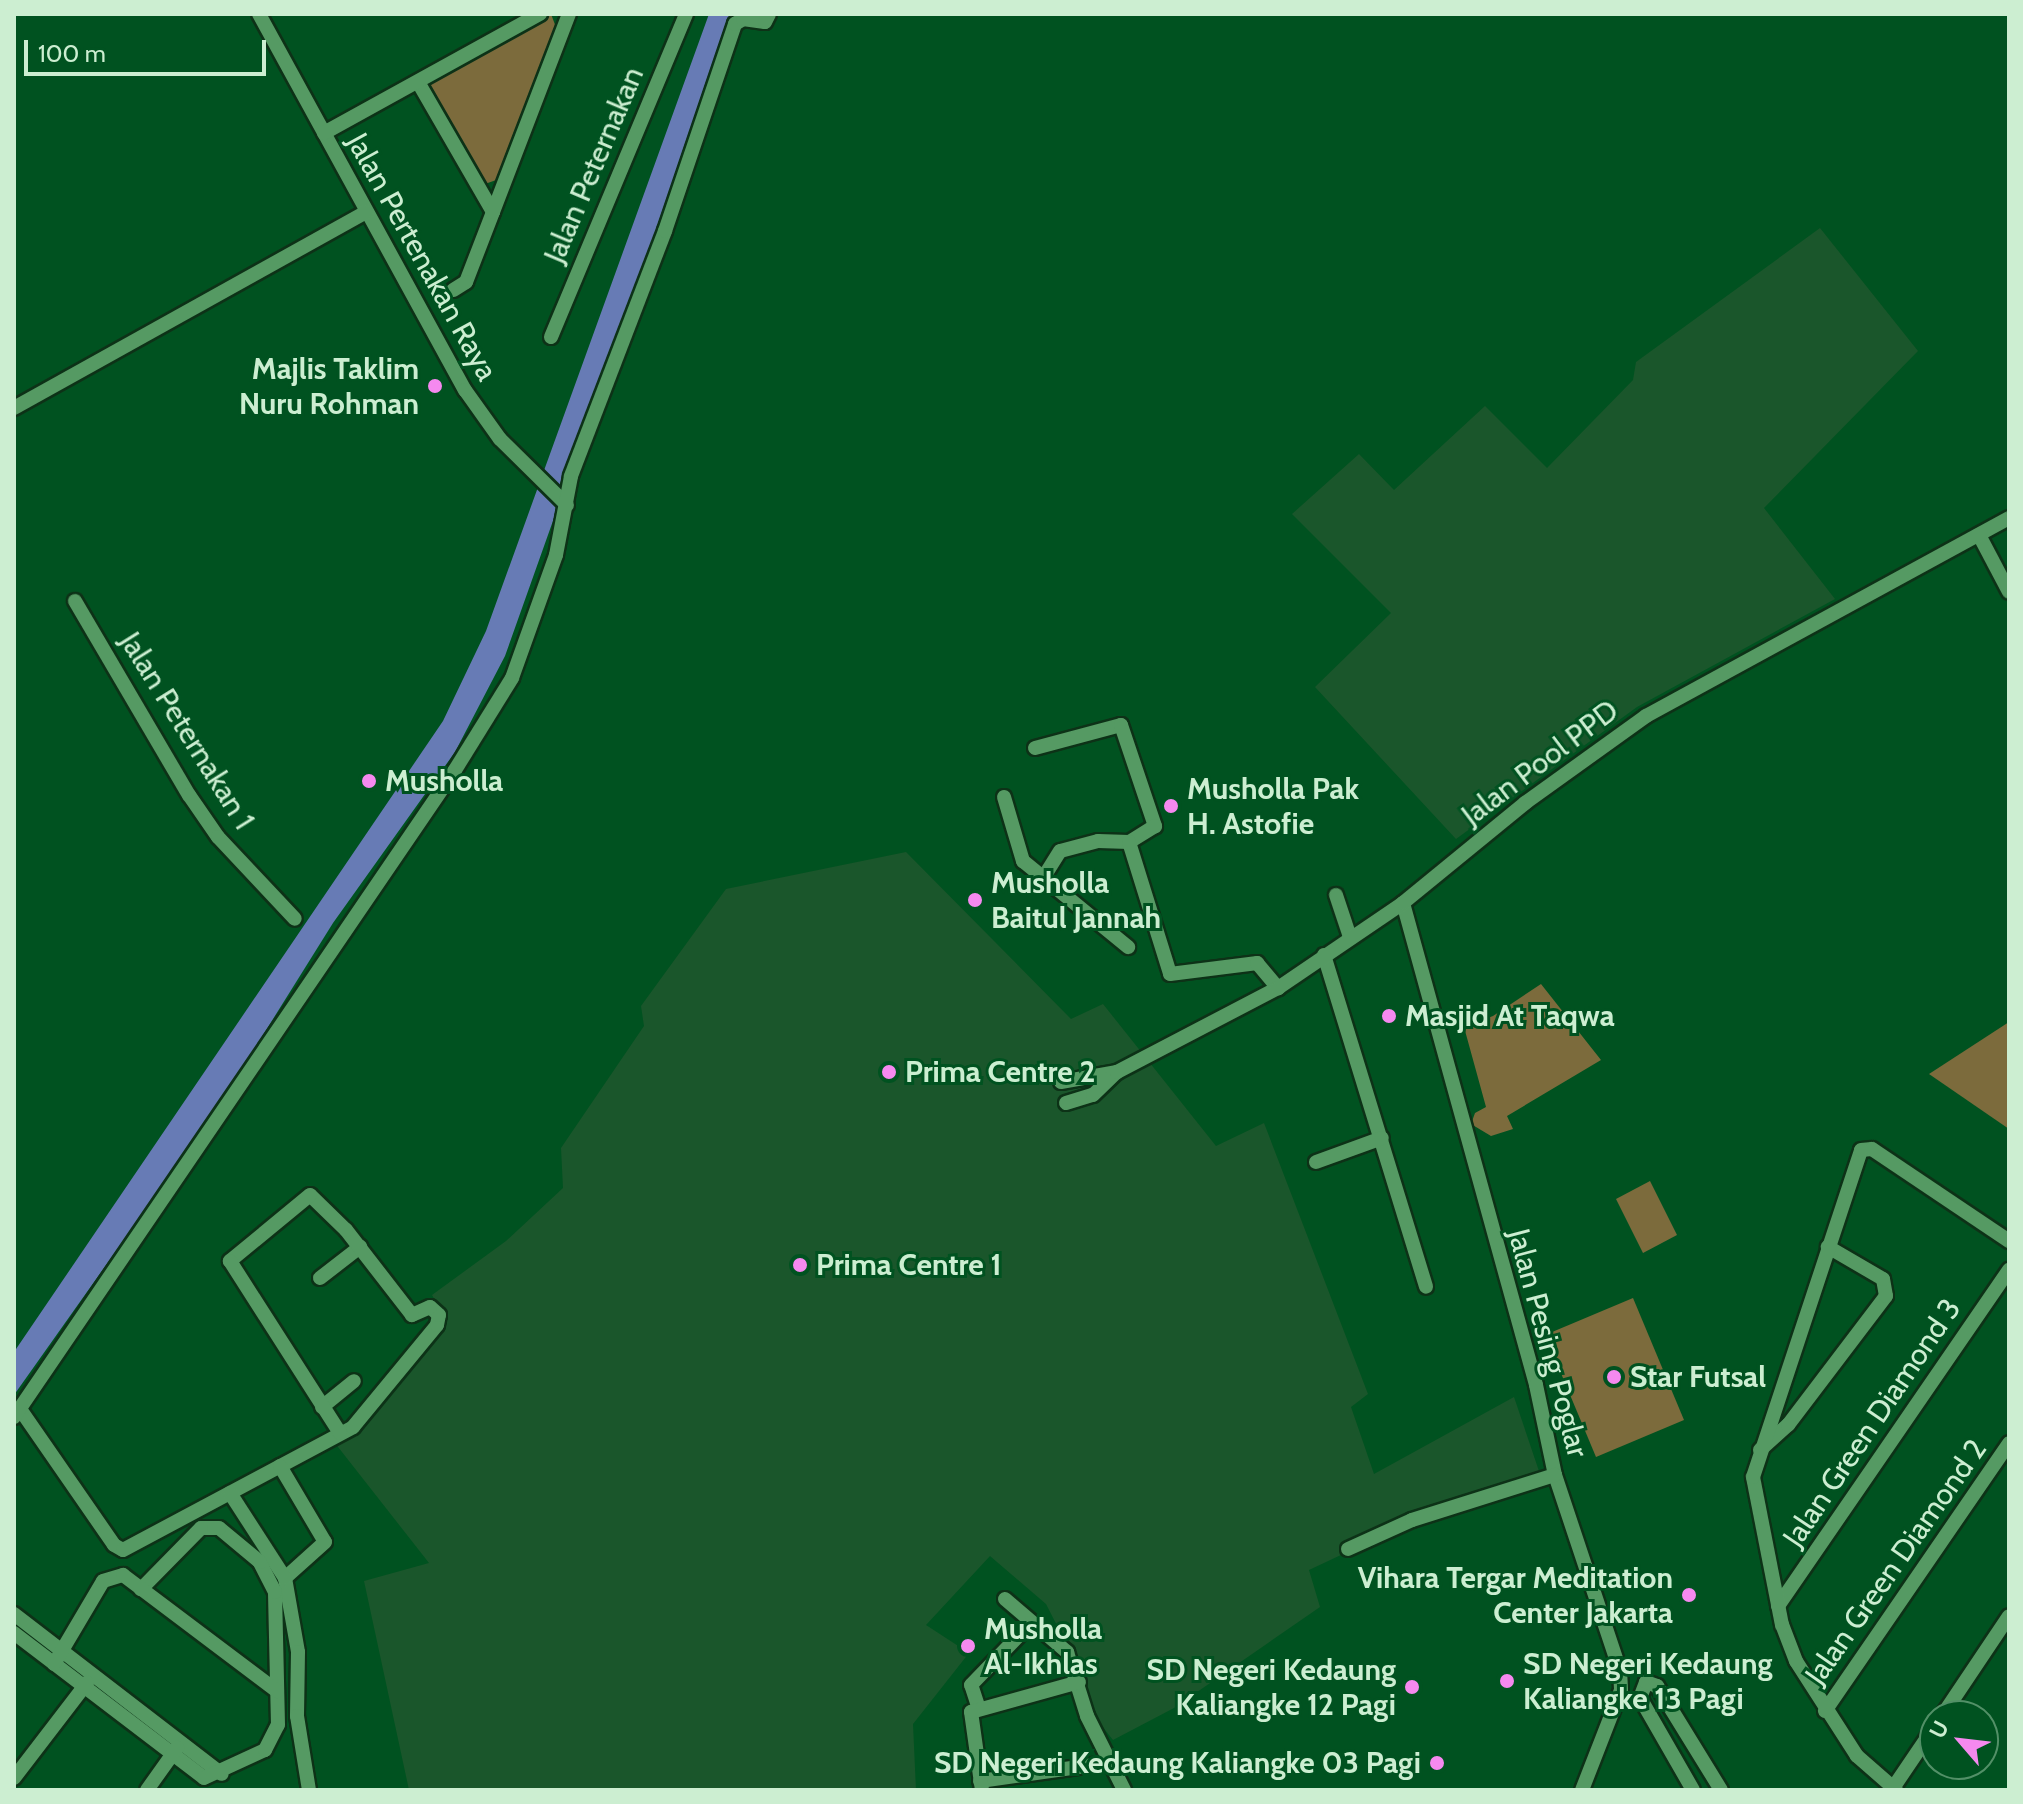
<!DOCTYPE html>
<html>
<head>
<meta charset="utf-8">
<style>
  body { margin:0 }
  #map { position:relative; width:2023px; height:1804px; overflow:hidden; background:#005220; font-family:Cabin,sans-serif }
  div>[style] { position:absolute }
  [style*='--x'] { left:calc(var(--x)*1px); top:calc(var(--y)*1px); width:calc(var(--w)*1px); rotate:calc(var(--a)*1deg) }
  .built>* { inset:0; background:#1a562b }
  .green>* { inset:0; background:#7c6b3c }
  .water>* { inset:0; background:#677bb5 }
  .roads { filter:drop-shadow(2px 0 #0d3217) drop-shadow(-2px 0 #0d3217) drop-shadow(0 2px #0d3217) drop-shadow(0 -2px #0d3217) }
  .street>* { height:14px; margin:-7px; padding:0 7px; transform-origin:7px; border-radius:7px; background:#559a63 }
  .dots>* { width:22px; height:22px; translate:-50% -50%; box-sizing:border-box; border:4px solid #005220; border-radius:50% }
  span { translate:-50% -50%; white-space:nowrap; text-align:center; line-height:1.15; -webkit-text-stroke:6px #005220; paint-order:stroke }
  .street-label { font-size:30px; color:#cceed1 }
  .poi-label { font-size:30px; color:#cceed1; font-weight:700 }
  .right { translate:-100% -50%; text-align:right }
  .left { translate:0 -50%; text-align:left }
  .frame { position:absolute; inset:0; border:16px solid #cceed1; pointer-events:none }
  .north { position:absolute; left:1919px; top:1700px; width:80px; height:80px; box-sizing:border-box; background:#005220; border:2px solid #529067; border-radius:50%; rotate:298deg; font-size:22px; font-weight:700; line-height:32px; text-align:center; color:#cceed1 }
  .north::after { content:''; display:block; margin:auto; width:28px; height:36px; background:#f589ef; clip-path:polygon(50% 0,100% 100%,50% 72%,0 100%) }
  .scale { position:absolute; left:24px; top:40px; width:242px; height:36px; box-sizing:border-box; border:4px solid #cceed1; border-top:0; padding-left:10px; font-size:24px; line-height:28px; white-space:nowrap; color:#cceed1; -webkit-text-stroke:6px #005220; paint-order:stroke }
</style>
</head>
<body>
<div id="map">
  <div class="built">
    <i style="clip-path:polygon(1820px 228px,1918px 351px,1764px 508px,1835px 599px,1637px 707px,1456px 839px,1315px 687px,1391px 613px,1292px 514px,1359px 454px,1394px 490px,1485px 406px,1547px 468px,1633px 380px,1636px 362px)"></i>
    <i style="clip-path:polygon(906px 852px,1071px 1019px,1103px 1004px,1216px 1146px,1264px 1123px,1368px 1394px,1351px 1407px,1374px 1474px,1514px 1397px,1543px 1483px,1409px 1523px,1309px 1570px,1320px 1607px,1174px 1708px,1113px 1740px,1086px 1706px,1072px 1655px,1046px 1604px,990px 1556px,926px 1625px,969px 1653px,913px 1724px,916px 1790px,409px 1790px,364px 1581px,429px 1563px,331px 1438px,362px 1422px,443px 1314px,432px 1295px,506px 1241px,563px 1188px,561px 1148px,644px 1026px,641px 1006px,726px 889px)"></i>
  </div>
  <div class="green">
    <i style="clip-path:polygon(544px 14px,551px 14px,557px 30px,502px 178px,482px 185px,422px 83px)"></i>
    <i style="clip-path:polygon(1541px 984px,1601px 1060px,1507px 1116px,1513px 1129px,1491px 1136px,1471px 1124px,1475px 1113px,1486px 1107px,1464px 1027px,1493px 1016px)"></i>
    <i style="clip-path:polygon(2009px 1022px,2009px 1129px,1929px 1074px)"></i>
    <i style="clip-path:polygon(1650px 1181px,1677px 1235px,1643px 1253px,1616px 1199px)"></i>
    <i style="clip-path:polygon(1633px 1298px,1684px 1420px,1596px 1457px,1545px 1335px)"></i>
  </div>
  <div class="water">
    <i style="clip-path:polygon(709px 14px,733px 14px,505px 656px,455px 752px,333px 923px,218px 1107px,14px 1395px,14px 1352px,443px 721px,486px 631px)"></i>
  </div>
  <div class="roads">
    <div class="street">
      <i style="--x:259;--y:14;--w:429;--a:61.3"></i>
      <i style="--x:465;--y:390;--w:60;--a:54.5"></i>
      <i style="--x:500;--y:439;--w:94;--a:44.6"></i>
      <i style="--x:418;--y:82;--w:150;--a:60"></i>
      <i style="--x:493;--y:212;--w:75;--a:111.1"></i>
      <i style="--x:466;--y:282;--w:15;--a:148"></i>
      <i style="--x:324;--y:133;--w:247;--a:-28.9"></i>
      <i style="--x:493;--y:212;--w:212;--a:-69"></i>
      <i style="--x:551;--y:337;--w:350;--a:-67.3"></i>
      <i style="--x:14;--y:408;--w:403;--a:-29.1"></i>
      <i style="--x:1979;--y:535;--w:64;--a:62.2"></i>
      <i style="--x:75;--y:601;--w:225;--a:59.6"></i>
      <i style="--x:189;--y:795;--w:51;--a:55.4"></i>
      <i style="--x:218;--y:837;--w:112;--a:46.8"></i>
      <i style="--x:1035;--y:748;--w:89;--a:-15"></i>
      <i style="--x:1121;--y:725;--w:107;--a:71.4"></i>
      <i style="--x:1155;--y:826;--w:31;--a:148"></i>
      <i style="--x:1129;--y:842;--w:31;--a:-178"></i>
      <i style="--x:1098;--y:841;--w:39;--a:165"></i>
      <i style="--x:1060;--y:851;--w:28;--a:122"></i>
      <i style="--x:1004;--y:797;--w:67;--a:73.5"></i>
      <i style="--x:1023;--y:861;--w:136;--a:39.3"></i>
      <i style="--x:1129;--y:842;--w:138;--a:72.7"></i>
      <i style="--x:1170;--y:974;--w:88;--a:-7.2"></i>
      <i style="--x:1257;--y:963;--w:33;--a:50"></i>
      <i style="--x:1336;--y:895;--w:44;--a:71.6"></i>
      <i style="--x:1403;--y:903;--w:500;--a:74.57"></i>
      <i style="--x:1536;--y:1385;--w:92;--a:78.1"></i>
      <i style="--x:1555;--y:1475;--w:206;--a:71.6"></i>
      <i style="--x:1620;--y:1670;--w:20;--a:87"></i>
      <i style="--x:1621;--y:1690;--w:107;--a:111.3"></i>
      <i style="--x:1324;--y:955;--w:347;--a:72.9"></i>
      <i style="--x:1061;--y:1082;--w:57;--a:-10.1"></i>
      <i style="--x:1066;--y:1103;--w:28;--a:-17"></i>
      <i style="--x:1093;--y:1095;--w:33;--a:-44"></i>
      <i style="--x:1117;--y:1072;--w:182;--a:-27.6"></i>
      <i style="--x:1278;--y:988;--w:151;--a:-34.2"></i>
      <i style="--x:1403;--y:903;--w:158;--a:-39.3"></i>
      <i style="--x:1525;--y:803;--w:149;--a:-35.7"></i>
      <i style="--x:1646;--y:716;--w:413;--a:-28.6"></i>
      <i style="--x:1316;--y:1162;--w:70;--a:-20"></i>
      <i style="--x:320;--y:1278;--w:51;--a:-37.8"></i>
      <i style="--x:322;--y:1407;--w:41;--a:-39.1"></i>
      <i style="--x:20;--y:1409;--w:165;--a:55.3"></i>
      <i style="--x:114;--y:1545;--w:10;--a:29"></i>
      <i style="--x:123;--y:1550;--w:261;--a:-28.1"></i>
      <i style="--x:353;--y:1427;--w:132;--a:-50.5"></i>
      <i style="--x:437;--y:1325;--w:10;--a:-79"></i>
      <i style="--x:439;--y:1315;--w:12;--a:-138"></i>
      <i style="--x:430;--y:1307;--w:20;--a:156"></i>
      <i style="--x:412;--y:1315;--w:108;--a:-127.8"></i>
      <i style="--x:346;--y:1230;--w:50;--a:-135.8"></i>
      <i style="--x:310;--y:1195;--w:104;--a:140.5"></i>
      <i style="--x:230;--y:1261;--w:204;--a:57.4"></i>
      <i style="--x:14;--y:1417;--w:783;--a:-55.72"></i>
      <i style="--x:455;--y:770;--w:108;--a:-58.2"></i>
      <i style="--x:512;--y:678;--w:131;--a:-70.3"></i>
      <i style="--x:556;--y:555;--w:80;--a:-79.2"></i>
      <i style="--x:571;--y:476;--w:262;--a:-69"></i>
      <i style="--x:665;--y:231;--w:219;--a:-71.3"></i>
      <i style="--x:735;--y:24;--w:9;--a:-32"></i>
      <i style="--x:743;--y:19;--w:22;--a:8"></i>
      <i style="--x:765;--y:22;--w:9;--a:-63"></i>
      <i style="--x:1760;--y:1450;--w:38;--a:-42"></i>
      <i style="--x:1788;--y:1425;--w:162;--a:-52.8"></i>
      <i style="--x:1886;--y:1296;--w:17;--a:-100"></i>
      <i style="--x:1883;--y:1279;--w:64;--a:-149.8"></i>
      <i style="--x:280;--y:1466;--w:88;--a:59.4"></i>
      <i style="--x:325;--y:1542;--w:54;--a:138"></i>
      <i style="--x:285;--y:1578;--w:75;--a:80"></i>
      <i style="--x:298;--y:1652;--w:64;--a:90.9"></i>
      <i style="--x:297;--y:1716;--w:75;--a:80.8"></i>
      <i style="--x:230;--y:1493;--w:101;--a:57.1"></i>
      <i style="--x:1348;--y:1549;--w:70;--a:-24.4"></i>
      <i style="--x:1412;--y:1520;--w:150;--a:-17.5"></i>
      <i style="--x:1005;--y:1599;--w:82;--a:40.5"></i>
      <i style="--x:1067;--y:1652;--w:67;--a:72.6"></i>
      <i style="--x:1087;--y:1716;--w:83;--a:63.4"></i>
      <i style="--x:1778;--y:1606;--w:408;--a:-55.5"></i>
      <i style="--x:14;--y:1614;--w:262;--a:37.6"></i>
      <i style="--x:14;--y:1633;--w:239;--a:37.3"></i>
      <i style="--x:204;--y:1778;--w:67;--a:-24.7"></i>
      <i style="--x:265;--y:1750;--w:28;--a:-63"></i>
      <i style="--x:278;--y:1725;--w:133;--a:-91.3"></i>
      <i style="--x:275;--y:1592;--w:34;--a:-117"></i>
      <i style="--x:260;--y:1562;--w:53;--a:-140.3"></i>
      <i style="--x:219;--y:1528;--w:18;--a:180"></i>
      <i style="--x:201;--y:1528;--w:86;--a:134.5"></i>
      <i style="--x:54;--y:1664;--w:96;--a:-59.4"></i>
      <i style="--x:103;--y:1581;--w:21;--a:-17"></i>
      <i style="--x:123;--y:1575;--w:193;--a:37"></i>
      <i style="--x:979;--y:1709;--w:25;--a:-108"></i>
      <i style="--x:971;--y:1685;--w:86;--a:-45.9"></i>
      <i style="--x:1825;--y:1711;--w:325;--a:-55.5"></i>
      <i style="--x:1942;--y:1716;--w:120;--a:-56.2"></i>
      <i style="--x:14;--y:1778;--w:120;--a:-52.5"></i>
      <i style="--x:980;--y:1781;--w:135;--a:-8.1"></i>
      <i style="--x:1893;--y:1788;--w:75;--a:-55.9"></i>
      <i style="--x:147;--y:1790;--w:52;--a:-54.5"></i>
      <i style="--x:982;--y:1790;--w:79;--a:-98"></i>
      <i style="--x:971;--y:1712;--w:112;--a:-15.5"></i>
      <i style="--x:1693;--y:1790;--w:106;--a:-119.9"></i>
      <i style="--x:1640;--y:1698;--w:17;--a:-69"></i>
      <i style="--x:1646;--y:1682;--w:12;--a:20"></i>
      <i style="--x:1657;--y:1686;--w:122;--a:58.4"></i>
      <i style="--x:1896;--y:1790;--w:52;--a:-138.9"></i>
      <i style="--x:1857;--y:1756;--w:113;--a:-122.7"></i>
      <i style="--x:1796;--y:1661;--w:39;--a:-111"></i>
      <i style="--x:1782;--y:1625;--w:151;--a:-101.1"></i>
      <i style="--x:1753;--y:1477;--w:344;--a:-71.7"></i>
      <i style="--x:1861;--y:1150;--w:11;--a:-5"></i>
      <i style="--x:1872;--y:1149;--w:165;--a:33.9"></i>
    </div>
  </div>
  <div class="dots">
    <i style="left:435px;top:386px;background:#f589ef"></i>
    <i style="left:369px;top:781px;background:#f589ef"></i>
    <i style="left:1171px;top:806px;background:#f589ef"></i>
    <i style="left:975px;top:900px;background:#f589ef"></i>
    <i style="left:1389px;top:1016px;background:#f589ef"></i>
    <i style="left:889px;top:1072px;background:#f589ef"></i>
    <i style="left:800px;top:1265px;background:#f589ef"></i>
    <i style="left:1614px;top:1377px;background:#f589ef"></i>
    <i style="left:1689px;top:1595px;background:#f589ef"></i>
    <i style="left:968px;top:1646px;background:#f589ef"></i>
    <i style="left:1507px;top:1681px;background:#f589ef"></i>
    <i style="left:1412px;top:1687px;background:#f589ef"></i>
    <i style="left:1437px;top:1763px;background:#f589ef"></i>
  </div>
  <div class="street-label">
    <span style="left:594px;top:165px;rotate:-67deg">Jalan Peternakan</span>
    <span style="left:422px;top:257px;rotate:61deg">Jalan Pertenakan Raya</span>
    <span style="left:187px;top:731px;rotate:58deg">Jalan Peternakan 1</span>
    <span style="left:1540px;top:763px;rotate:-37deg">Jalan Pool PPD</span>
    <span style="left:1548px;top:1343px;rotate:75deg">Jalan Pesing Poglar</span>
    <span style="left:1872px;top:1423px;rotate:-56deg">Jalan Green Diamond 3</span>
    <span style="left:1896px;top:1562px;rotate:-55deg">Jalan Green Diamond 2</span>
  </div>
  <div class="poi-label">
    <span class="right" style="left:419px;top:386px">Majlis Taklim<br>Nuru Rohman</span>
    <span class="left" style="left:385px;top:781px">Musholla</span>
    <span class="left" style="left:1187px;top:806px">Musholla Pak<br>H. Astofie</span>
    <span class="left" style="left:991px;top:900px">Musholla<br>Baitul Jannah</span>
    <span class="left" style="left:1405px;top:1016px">Masjid At Taqwa</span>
    <span class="left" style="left:905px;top:1072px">Prima Centre 2</span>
    <span class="left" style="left:816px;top:1265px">Prima Centre 1</span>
    <span class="left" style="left:1630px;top:1377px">Star Futsal</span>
    <span class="right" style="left:1673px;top:1595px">Vihara Tergar Meditation<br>Center Jakarta</span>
    <span class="left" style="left:984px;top:1646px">Musholla<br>Al-Ikhlas</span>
    <span class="left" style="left:1523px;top:1681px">SD Negeri Kedaung<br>Kaliangke 13 Pagi</span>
    <span class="right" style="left:1396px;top:1687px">SD Negeri Kedaung<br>Kaliangke 12 Pagi</span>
    <span class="right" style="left:1421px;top:1763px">SD Negeri Kedaung Kaliangke 03 Pagi</span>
  </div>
  <div class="frame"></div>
  <div class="north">U</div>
  <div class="scale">100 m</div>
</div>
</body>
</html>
